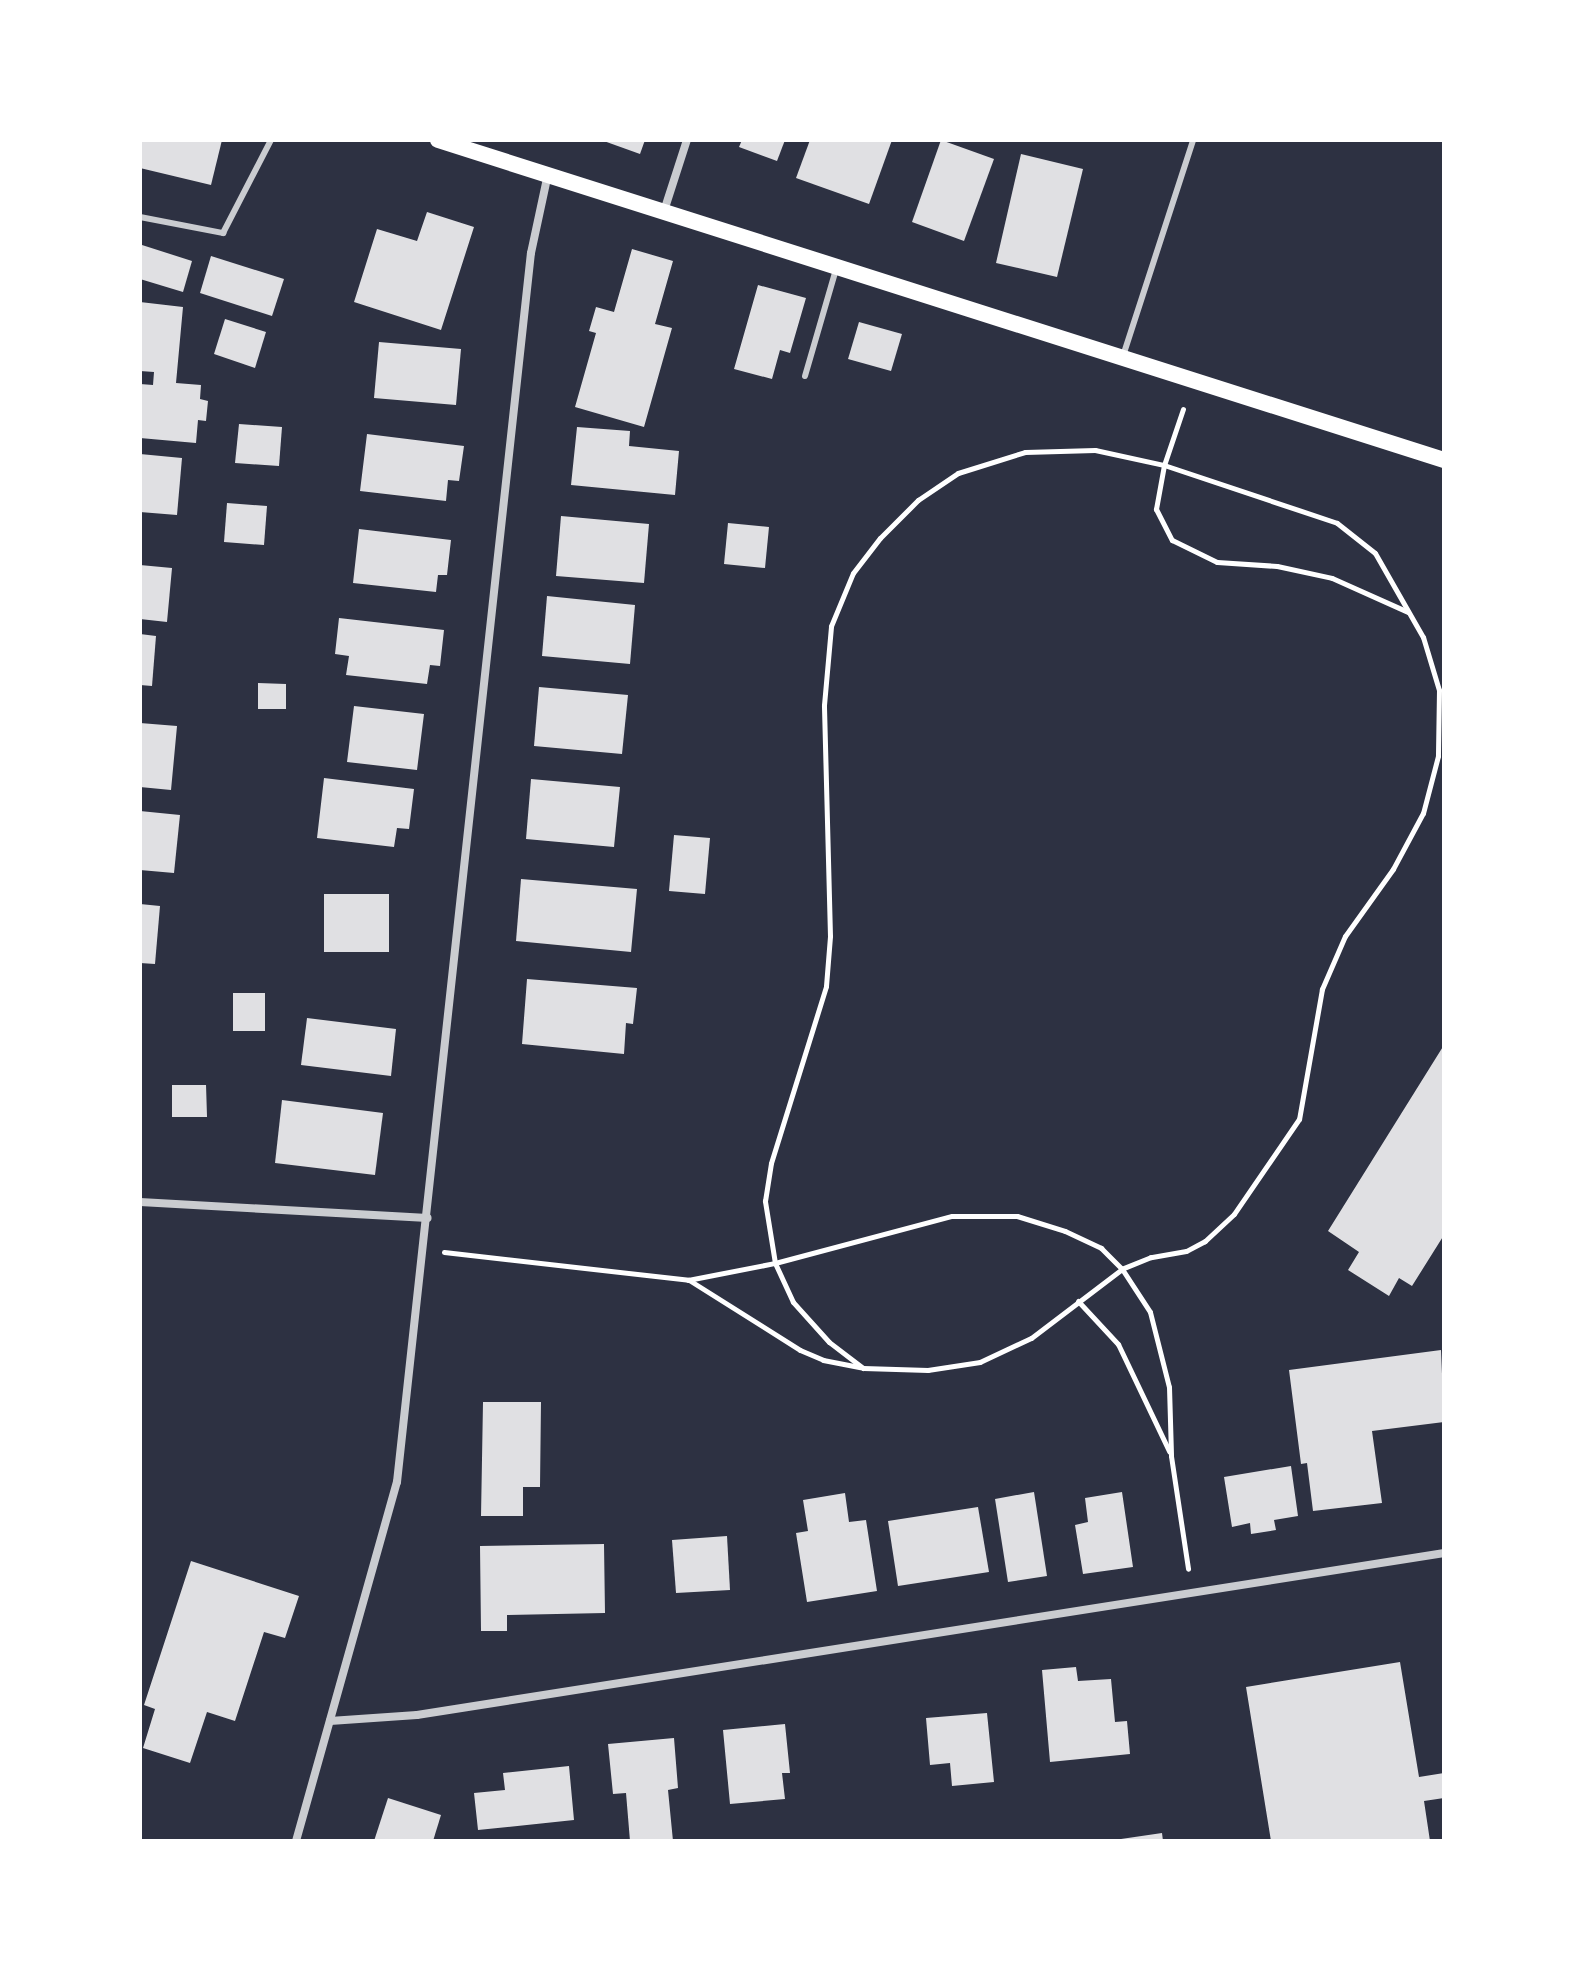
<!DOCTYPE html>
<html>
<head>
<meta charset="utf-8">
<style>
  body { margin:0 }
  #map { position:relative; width:1584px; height:1981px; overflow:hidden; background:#2d3142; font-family:"Titillium Web",sans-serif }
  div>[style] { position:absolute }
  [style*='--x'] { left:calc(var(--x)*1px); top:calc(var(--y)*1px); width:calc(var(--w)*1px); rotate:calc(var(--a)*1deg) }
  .building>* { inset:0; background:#e0e0e3 }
  .path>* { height:5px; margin:-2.5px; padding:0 2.5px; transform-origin:2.5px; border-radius:2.5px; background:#fff }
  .service>* { height:6px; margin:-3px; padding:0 3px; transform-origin:3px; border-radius:3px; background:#caccd0 }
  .minor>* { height:8px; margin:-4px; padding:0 4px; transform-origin:4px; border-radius:4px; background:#caccd0 }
  .secondary>* { height:16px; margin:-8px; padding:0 8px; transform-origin:8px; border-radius:8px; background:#fff }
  span { translate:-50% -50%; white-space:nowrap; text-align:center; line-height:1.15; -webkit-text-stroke:6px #fff; paint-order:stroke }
  .frame { position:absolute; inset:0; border:142px solid #fff; pointer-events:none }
</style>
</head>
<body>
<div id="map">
  <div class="building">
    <i style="clip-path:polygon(140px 140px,222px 140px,211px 185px,140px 168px)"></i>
    <i style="clip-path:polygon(601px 140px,645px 140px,640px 154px)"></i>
    <i style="clip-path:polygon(742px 140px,785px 140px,777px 161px,739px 147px)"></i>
    <i style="clip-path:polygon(810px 140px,892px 140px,869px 204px,796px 178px)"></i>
    <i style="clip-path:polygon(941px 140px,994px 159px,964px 241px,912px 222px)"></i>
    <i style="clip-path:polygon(1021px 154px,1083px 169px,1057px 277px,996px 263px)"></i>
    <i style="clip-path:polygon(427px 212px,474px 227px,441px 330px,354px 302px,377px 229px,417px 241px)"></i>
    <i style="clip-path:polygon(142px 245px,192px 261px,183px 292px,140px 279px)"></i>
    <i style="clip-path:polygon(632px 249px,673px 261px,655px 324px,672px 328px,644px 427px,575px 407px,596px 333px,589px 331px,596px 307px,614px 312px)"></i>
    <i style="clip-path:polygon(211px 256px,284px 279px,272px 316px,200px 293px)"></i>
    <i style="clip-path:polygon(758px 285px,806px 298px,790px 353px,780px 350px,772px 379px,734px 369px)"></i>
    <i style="clip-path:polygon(140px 302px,183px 307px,176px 383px,201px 385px,200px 399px,208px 401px,206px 421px,198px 420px,196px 443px,140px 438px,140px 384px,153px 385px,154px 372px,140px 371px)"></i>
    <i style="clip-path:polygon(225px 319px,266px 332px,255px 368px,214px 354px)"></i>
    <i style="clip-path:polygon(859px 322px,902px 334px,891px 371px,848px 359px)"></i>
    <i style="clip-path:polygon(379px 342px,461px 349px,456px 405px,374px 398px)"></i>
    <i style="clip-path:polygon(239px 424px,282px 427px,279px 466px,235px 463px)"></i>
    <i style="clip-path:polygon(577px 427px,630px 431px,629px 446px,679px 451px,675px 495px,571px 485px)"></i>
    <i style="clip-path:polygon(367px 434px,464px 446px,459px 481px,448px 480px,446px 501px,360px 491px)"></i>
    <i style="clip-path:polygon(140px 454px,182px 458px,177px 515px,140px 512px)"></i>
    <i style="clip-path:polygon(227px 503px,267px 506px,264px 545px,224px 542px)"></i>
    <i style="clip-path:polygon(561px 516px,649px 524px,644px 583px,556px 576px)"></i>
    <i style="clip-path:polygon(728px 523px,769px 527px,765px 568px,724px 564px)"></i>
    <i style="clip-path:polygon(359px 529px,451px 540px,447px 575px,438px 575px,436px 592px,353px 583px)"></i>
    <i style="clip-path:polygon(140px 565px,172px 568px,167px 622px,140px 619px)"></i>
    <i style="clip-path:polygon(547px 596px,635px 605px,630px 664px,542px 656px)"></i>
    <i style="clip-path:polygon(339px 618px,444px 630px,440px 666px,430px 665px,427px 684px,346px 675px,349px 656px,335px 654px)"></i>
    <i style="clip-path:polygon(140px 634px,156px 636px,152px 686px,140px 685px)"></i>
    <i style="clip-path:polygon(258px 683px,286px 684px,286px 709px,258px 709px)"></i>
    <i style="clip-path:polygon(539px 687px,628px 695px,622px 754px,534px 746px)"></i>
    <i style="clip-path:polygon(354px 706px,424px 714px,417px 770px,347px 762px)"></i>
    <i style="clip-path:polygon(140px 723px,177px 726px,171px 790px,140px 787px)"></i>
    <i style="clip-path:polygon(324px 778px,414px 789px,409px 829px,397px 828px,394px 847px,317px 838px)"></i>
    <i style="clip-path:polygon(531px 779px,620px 787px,614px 847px,526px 839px)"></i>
    <i style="clip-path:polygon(140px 811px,180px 815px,174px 873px,140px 870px)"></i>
    <i style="clip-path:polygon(674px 835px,710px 838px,705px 894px,669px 891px)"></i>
    <i style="clip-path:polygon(521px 879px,637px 889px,631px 952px,516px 941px)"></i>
    <i style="clip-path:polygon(324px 894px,389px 894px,389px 952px,324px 952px)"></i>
    <i style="clip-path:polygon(140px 904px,160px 906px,155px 964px,140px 963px)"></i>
    <i style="clip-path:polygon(527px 979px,637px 988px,633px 1024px,626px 1023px,624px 1054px,522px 1044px)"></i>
    <i style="clip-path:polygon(233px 993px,265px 993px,265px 1031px,233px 1031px)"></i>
    <i style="clip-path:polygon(307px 1018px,396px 1029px,391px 1076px,301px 1065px)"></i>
    <i style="clip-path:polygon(1444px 1045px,1444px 1235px,1412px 1286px,1399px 1278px,1389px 1296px,1348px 1270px,1359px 1252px,1328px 1231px)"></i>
    <i style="clip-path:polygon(172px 1085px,206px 1085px,207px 1117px,172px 1117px)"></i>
    <i style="clip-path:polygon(282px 1100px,383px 1113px,375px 1175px,275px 1163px)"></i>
    <i style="clip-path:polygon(1441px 1350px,1444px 1422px,1372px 1431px,1382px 1503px,1313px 1511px,1307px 1463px,1301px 1464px,1289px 1370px)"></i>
    <i style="clip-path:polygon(483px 1402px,541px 1402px,540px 1487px,523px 1487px,523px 1516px,481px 1516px)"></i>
    <i style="clip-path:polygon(1291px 1466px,1298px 1516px,1274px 1520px,1276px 1530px,1251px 1534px,1250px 1523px,1232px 1527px,1224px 1477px)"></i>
    <i style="clip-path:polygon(1034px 1492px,1047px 1576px,1008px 1582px,995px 1499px)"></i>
    <i style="clip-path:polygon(1122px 1492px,1133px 1567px,1083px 1574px,1075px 1525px,1088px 1522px,1085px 1498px)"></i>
    <i style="clip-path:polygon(845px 1493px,849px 1522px,866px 1520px,877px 1591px,807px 1602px,796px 1533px,808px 1531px,803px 1500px)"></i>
    <i style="clip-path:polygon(978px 1507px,989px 1572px,898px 1586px,888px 1521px)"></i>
    <i style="clip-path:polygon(727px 1536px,730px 1590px,676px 1593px,672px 1540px)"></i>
    <i style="clip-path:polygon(604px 1544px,605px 1613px,507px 1615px,507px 1631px,481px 1631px,480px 1546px)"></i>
    <i style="clip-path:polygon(191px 1561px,299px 1596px,285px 1638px,264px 1632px,235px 1721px,207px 1712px,190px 1763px,143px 1748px,155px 1709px,144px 1705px)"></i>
    <i style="clip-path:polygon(1400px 1662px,1419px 1777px,1444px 1773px,1444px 1798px,1424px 1801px,1430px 1841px,1271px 1841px,1246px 1687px)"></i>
    <i style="clip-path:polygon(1076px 1667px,1078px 1681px,1111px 1679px,1115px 1722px,1127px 1721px,1130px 1754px,1050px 1762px,1042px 1670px)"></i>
    <i style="clip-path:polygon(987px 1713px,994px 1782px,952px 1786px,950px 1763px,930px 1765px,926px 1718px)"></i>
    <i style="clip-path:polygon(785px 1724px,790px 1773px,782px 1773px,785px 1799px,730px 1804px,723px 1730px)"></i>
    <i style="clip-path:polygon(674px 1738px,678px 1788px,668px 1790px,673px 1841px,630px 1841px,626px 1793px,613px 1794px,608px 1744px)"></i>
    <i style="clip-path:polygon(569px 1766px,574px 1820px,478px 1830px,474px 1793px,505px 1790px,503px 1773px)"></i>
    <i style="clip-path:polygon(388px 1798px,441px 1815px,433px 1841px,374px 1841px)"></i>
    <i style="clip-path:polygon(1162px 1833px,1163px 1841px,1121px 1841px,1121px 1839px)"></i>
  </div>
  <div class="path">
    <i style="--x:1183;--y:409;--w:59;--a:108.7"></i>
    <i style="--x:1164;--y:465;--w:45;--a:100.3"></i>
    <i style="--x:1156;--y:509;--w:35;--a:63"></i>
    <i style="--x:1172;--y:540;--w:50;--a:26.1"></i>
    <i style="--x:1217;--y:562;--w:60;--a:3.8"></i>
    <i style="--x:1277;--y:566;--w:56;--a:12.3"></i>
    <i style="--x:1332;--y:578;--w:83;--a:24.1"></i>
    <i style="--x:1095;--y:450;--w:71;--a:12.3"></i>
    <i style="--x:1164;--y:465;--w:182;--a:18.5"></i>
    <i style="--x:1337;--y:523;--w:48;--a:38.3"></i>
    <i style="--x:1375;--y:553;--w:97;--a:60.3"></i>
    <i style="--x:1423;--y:637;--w:55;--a:73.2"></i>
    <i style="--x:1439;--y:690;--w:66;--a:90.9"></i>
    <i style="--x:1438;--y:756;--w:59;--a:104.7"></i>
    <i style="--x:1423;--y:813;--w:64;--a:118.2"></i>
    <i style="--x:1393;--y:869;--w:82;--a:125.6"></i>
    <i style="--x:1345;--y:936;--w:58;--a:113.5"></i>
    <i style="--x:1322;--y:989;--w:132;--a:100"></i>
    <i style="--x:1299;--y:1119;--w:115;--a:124.4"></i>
    <i style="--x:1234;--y:1214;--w:40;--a:137"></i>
    <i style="--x:1205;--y:1241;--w:21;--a:152"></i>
    <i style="--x:1186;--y:1251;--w:36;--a:170"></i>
    <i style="--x:1151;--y:1257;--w:31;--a:158"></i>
    <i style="--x:1122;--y:1269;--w:114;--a:142.8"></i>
    <i style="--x:1031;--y:1338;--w:56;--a:154.8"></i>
    <i style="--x:980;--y:1362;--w:53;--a:171.3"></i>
    <i style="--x:928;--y:1370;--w:65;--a:-178.2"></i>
    <i style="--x:863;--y:1368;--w:43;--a:-142.6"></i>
    <i style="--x:829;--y:1342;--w:54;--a:-132"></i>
    <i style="--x:793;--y:1302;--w:43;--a:-114.8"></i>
    <i style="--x:775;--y:1263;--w:63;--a:-99.2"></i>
    <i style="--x:765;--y:1201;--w:38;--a:-81"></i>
    <i style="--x:771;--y:1163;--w:185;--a:-72.7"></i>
    <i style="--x:826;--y:986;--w:50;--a:-85.4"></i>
    <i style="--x:830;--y:936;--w:231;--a:-91.5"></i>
    <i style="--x:824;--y:705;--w:79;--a:-84.9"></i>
    <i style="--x:831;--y:626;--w:57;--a:-67.5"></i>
    <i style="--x:853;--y:573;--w:44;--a:-52.4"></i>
    <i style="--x:880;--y:538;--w:54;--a:-45"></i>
    <i style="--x:918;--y:500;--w:48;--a:-34"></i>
    <i style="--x:958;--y:473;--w:70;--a:-17.4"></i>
    <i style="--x:1025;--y:452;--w:70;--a:-1.6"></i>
    <i style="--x:444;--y:1252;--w:246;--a:6.5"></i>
    <i style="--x:688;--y:1280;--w:89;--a:-11.1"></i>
    <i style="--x:775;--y:1263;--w:183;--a:-14.9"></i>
    <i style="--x:952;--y:1216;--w:65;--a:0"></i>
    <i style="--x:1017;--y:1216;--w:50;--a:17.4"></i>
    <i style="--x:1065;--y:1231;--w:40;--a:25"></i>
    <i style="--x:1101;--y:1248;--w:30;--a:45"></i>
    <i style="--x:1122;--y:1269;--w:51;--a:56.9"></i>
    <i style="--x:1150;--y:1312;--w:77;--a:75.8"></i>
    <i style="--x:1169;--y:1387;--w:69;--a:88.3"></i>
    <i style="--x:1171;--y:1456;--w:114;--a:81.4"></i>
    <i style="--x:689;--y:1280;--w:131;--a:32.2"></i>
    <i style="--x:800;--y:1350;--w:25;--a:23"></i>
    <i style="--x:823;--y:1360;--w:38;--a:11"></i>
    <i style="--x:1078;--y:1301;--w:59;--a:47.1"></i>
    <i style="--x:1118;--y:1344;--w:119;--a:64.5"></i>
  </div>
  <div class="service">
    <i style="--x:140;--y:217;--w:85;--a:10.9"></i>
    <i style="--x:223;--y:233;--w:105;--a:-62.7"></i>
    <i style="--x:1123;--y:356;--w:227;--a:-72"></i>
    <i style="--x:805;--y:376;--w:111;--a:-73.8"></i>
  </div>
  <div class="minor">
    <i style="--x:664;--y:211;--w:75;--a:-72.1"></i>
    <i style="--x:140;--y:1202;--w:288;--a:3.2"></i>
    <i style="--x:330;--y:1721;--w:87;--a:-3.9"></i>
    <i style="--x:417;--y:1715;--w:1040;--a:-8.96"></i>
    <i style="--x:296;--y:1841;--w:373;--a:-74.3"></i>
    <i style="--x:397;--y:1482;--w:1236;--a:-83.78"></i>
    <i style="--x:531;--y:253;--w:81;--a:-77.9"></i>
  </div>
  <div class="secondary">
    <i style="--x:438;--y:140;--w:1056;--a:17.65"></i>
  </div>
  <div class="frame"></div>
</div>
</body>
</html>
